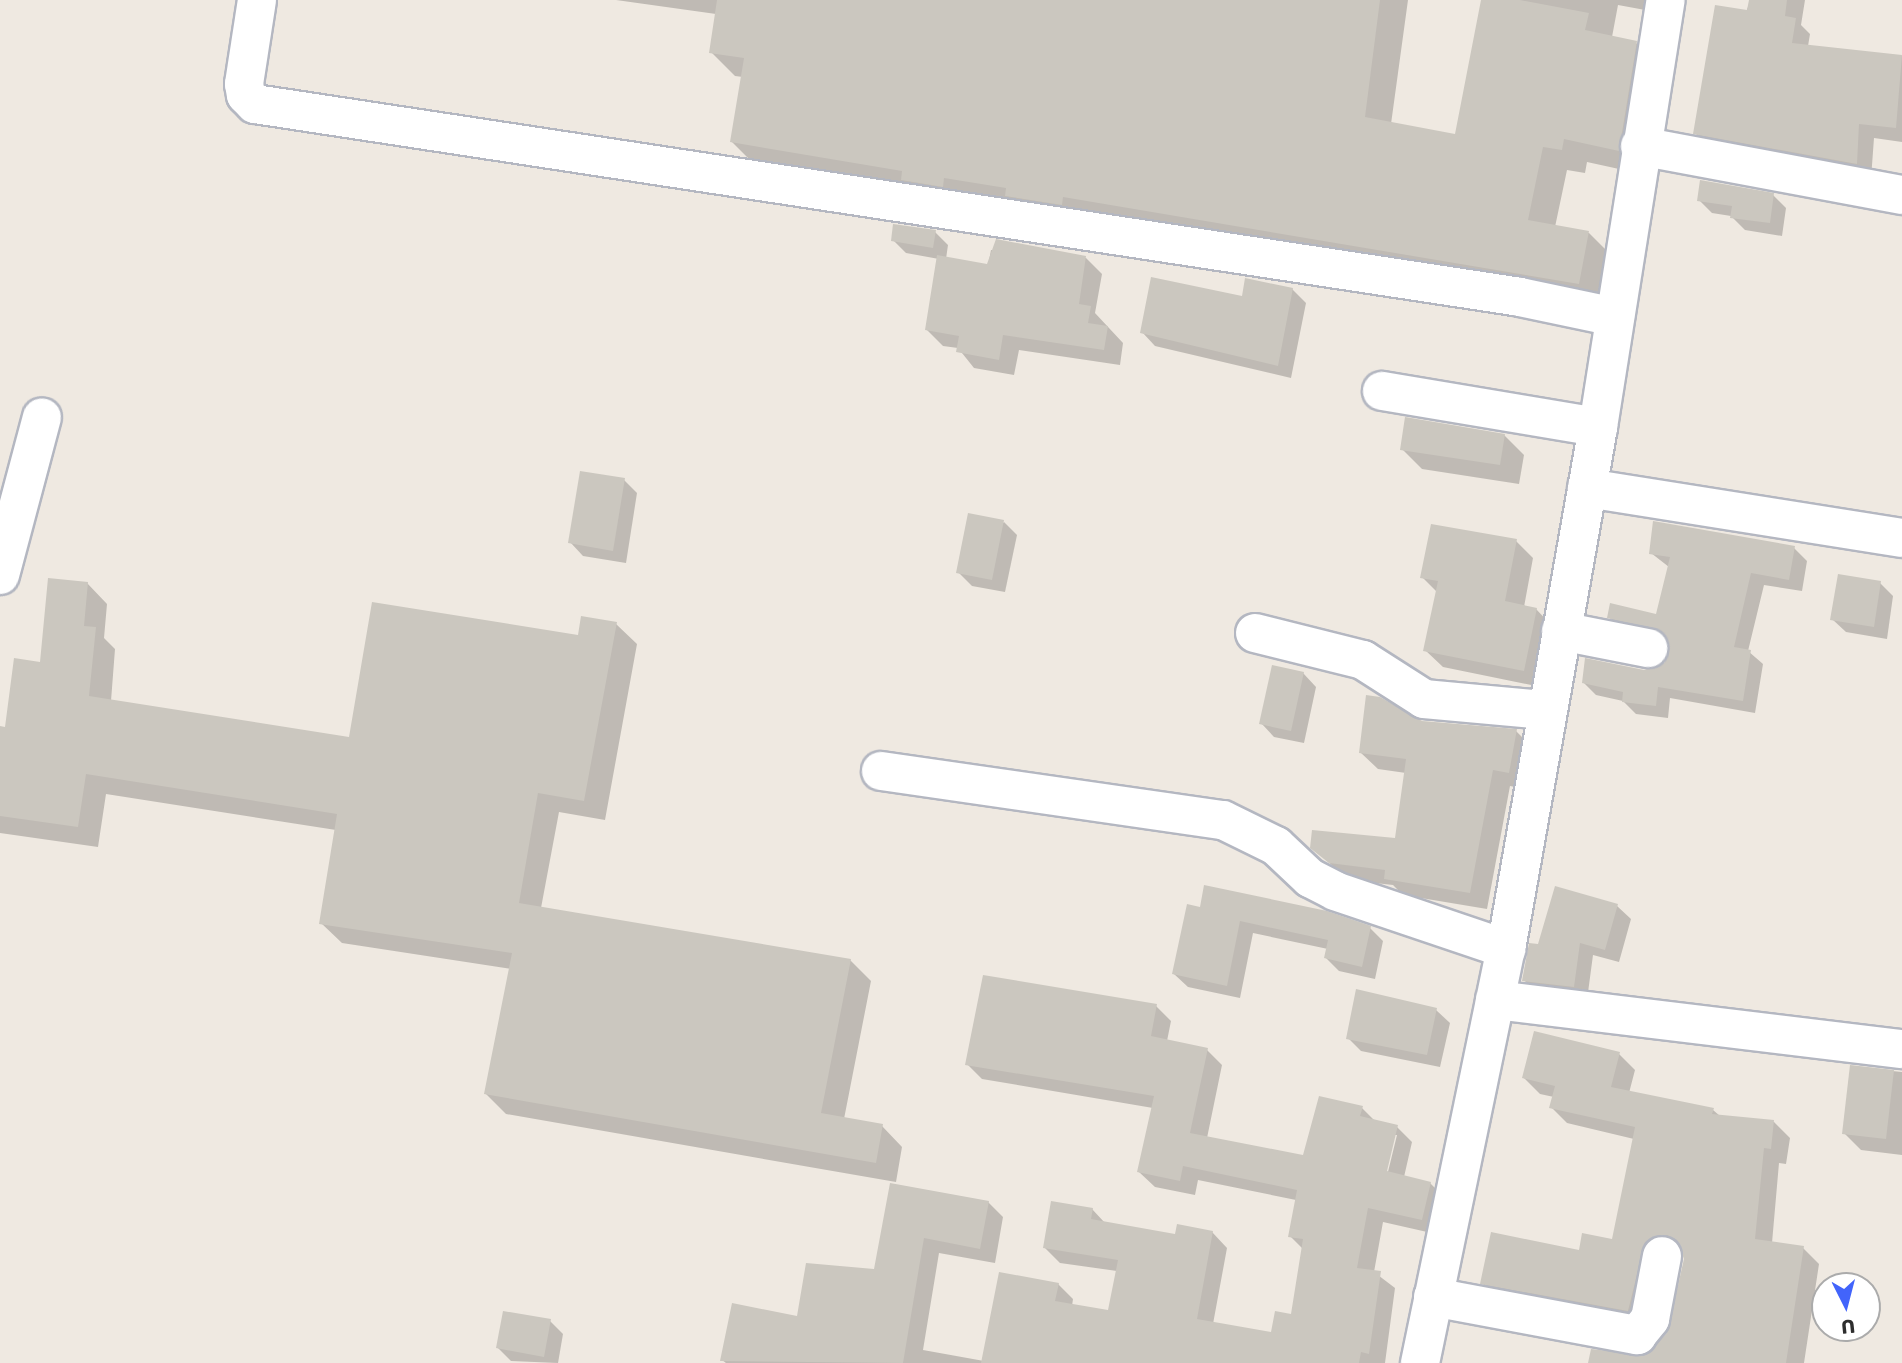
<!DOCTYPE html>
<html>
<head>
<meta charset="utf-8">
<style>
  body { margin:0 }
  #map { position:relative; width:1902px; height:1363px; overflow:hidden; background:#efe9e1; font-family:Rubik,sans-serif }
  div>[style] { position:absolute }
  [style*='--x'] { left:calc(var(--x)*1px); top:calc(var(--y)*1px); width:calc(var(--w)*1px); rotate:calc(var(--a)*1deg) }
  .shadow>* { inset:0; background:#0003 }
  .building>* { inset:0; background:#cbc7bf }
  .roads { filter:drop-shadow(2px 0 #b4b7c1) drop-shadow(-2px 0 #b4b7c1) drop-shadow(0 2px #b4b7c1) drop-shadow(0 -2px #b4b7c1) }
  .minor>* { height:38px; margin:-19px; padding:0 19px; transform-origin:19px; border-radius:19px; background:#fff }
  span { translate:-50% -50%; white-space:nowrap; text-align:center; line-height:1.15; -webkit-text-stroke:7px #fff; paint-order:stroke }
  .north { position:absolute; left:1811px; top:1272px; width:70px; height:70px; box-sizing:border-box; background:#fff; border:2px solid #ababab; border-radius:50%; rotate:174deg; font-size:19px; font-weight:700; line-height:28px; text-align:center; color:#2e2e2e }
  .north::after { content:''; display:block; margin:auto; width:24px; height:32px; background:#4264fb; clip-path:polygon(50% 0,100% 100%,50% 72%,0 100%) }
</style>
</head>
<body>
<div id="map">
  <div class="shadow">
    <i style="clip-path:polygon(616px 0,1408px 0,1391px 124px,1456px 136px,1483px 0,1670px 0,1667px 14px,1618px 5px,1612px 37px,1636px 43px,1660px 67px,1642px 174px,1587px 162px,1585px 173px,1567px 170px,1555px 227px,1589px 233px,1613px 257px,1603px 307px,756px 166px,732px 142px,743px 77px,735px 76px,711px 52px,716px 14px)"></i>
    <i style="clip-path:polygon(1751px 0,1805px 0,1801px 25px,1810px 34px,1808px 46px,1902px 56px,1902px 142px,1874px 138px,1871px 179px,1711px 148px,1695px 133px)"></i>
    <i style="clip-path:polygon(1773px 195px,1786px 208px,1782px 236px,1745px 230px,1731px 216px,1712px 213px,1699px 200px)"></i>
    <i style="clip-path:polygon(935px 232px,948px 245px,946px 259px,988px 266px,991px 250px,1086px 258px,1102px 274px,1095px 313px,1123px 343px,1120px 365px,1019px 350px,1014px 375px,974px 368px,958px 348px,943px 346px,927px 330px,939px 259px,906px 253px,893px 240px)"></i>
    <i style="clip-path:polygon(1292px 289px,1306px 303px,1291px 378px,1155px 346px,1142px 332px,1243px 298px)"></i>
    <i style="clip-path:polygon(1504px 435px,1524px 455px,1519px 484px,1422px 469px,1402px 449px)"></i>
    <i style="clip-path:polygon(624px 480px,637px 493px,626px 563px,583px 556px,570px 542px)"></i>
    <i style="clip-path:polygon(1004px 522px,1017px 535px,1005px 592px,972px 586px,958px 572px)"></i>
    <i style="clip-path:polygon(1516px 541px,1533px 558px,1524px 607px,1536px 609px,1553px 627px,1541px 687px,1443px 667px,1425px 650px,1438px 593px,1422px 577px)"></i>
    <i style="clip-path:polygon(1794px 548px,1807px 561px,1802px 591px,1764px 585px,1748px 651px,1763px 664px,1755px 713px,1670px 698px,1668px 718px,1636px 714px,1623px 701px,1596px 695px,1584px 683px,1645px 671px,1665px 664px,1671px 653px,1667px 641px,1622px 630px,1609px 617px,1657px 616px,1669px 567px,1651px 553px)"></i>
    <i style="clip-path:polygon(87px 583px,107px 604px,104px 638px,115px 649px,111px 701px,351px 739px,616px 624px,637px 644px,605px 820px,559px 812px,541px 908px,850px 960px,871px 981px,844px 1119px,882px 1126px,902px 1147px,896px 1182px,506px 1114px,486px 1094px,511px 969px,342px 943px,321px 923px,336px 830px,106px 794px,98px 847px,0 833px,0 728px,6px 729px)"></i>
    <i style="clip-path:polygon(1880px 583px,1893px 596px,1887px 639px,1846px 632px,1832px 619px)"></i>
    <i style="clip-path:polygon(1303px 673px,1316px 687px,1304px 743px,1274px 737px,1261px 723px)"></i>
    <i style="clip-path:polygon(1421px 723px,1516px 731px,1533px 748px,1526px 789px,1510px 786px,1487px 909px,1403px 895px,1393px 885px,1348px 880px,1312px 847px,1396px 840px,1406px 773px,1378px 769px,1360px 752px)"></i>
    <i style="clip-path:polygon(1617px 906px,1631px 919px,1619px 962px,1593px 955px,1587px 1000px,1537px 993px,1524px 980px,1540px 946px)"></i>
    <i style="clip-path:polygon(1201px 909px,1370px 928px,1383px 941px,1375px 979px,1339px 971px,1326px 958px,1328px 949px,1253px 933px,1240px 998px,1188px 987px,1174px 974px)"></i>
    <i style="clip-path:polygon(evenodd,1156px 1006px,1171px 1021px,1167px 1041px,1207px 1050px,1222px 1065px,1207px 1138px,1305px 1157px,1362px 1108px,1375px 1121px,1397px 1127px,1412px 1142px,1404px 1177px,1430px 1183px,1445px 1198px,1436px 1234px,1383px 1222px,1374px 1272px,1395px 1288px,1385px 1363px,726px 1363px,722px 1360px,875px 1271px,891px 1185px,988px 1202px,1003px 1217px,995px 1263px,939px 1253px,923px 1350px,984px 1361px,1058px 1284px,1073px 1299px,1072px 1306px,1109px 1312px,1117px 1271px,1060px 1263px,1045px 1248px,1092px 1209px,1105px 1223px,1176px 1236px,1212px 1232px,1227px 1248px,1213px 1324px,1272px 1334px,1292px 1316px,1303px 1249px,1290px 1236px,1296px 1200px,1198px 1180px,1195px 1195px,1155px 1187px,1139px 1172px,1153px 1108px,982px 1079px,967px 1064px,1156px 1006px,1394px 1135px,1397px 1135px,1386px 1180px,1383px 1180px,1394px 1135px)"></i>
    <i style="clip-path:polygon(1436px 1010px,1450px 1023px,1440px 1067px,1361px 1051px,1348px 1038px)"></i>
    <i style="clip-path:polygon(1619px 1054px,1635px 1070px,1629px 1093px,1713px 1110px,1720px 1116px,1774px 1122px,1790px 1138px,1786px 1164px,1779px 1163px,1772px 1243px,1803px 1248px,1819px 1264px,1804px 1363px,1590px 1363px,1634px 1358px,1655px 1351px,1673px 1324px,1685px 1260px,1683px 1252px,1672px 1250px,1644px 1326px,1498px 1299px,1482px 1283px,1614px 1241px,1634px 1139px,1567px 1123px,1551px 1107px,1554px 1097px,1540px 1094px,1524px 1078px)"></i>
    <i style="clip-path:polygon(1852px 1067px,1902px 1072px,1902px 1155px,1861px 1150px,1844px 1133px)"></i>
    <i style="clip-path:polygon(550px 1321px,563px 1334px,558px 1363px,511px 1361px,498px 1348px)"></i>
  </div>
  <div class="building">
    <i style="clip-path:polygon(717px 0,1380px 0,1365px 117px,1455px 134px,1481px 0,1520px 0,1589px 13px,1585px 30px,1637px 41px,1619px 151px,1564px 139px,1562px 150px,1543px 147px,1528px 220px,1589px 231px,1579px 284px,1063px 197px,1062px 205px,1005px 196px,1006px 188px,944px 178px,943px 187px,901px 180px,902px 171px,730px 142px,744px 58px,709px 53px)"></i>
    <i style="clip-path:polygon(1749px 0,1787px 0,1785px 16px,1796px 18px,1792px 43px,1902px 55px,1896px 128px,1859px 124px,1857px 164px,1693px 134px,1715px 5px,1747px 10px)"></i>
    <i style="clip-path:polygon(1700px 180px,1774px 193px,1770px 223px,1730px 218px,1732px 206px,1697px 201px)"></i>
    <i style="clip-path:polygon(893px 224px,936px 230px,933px 248px,891px 241px)"></i>
    <i style="clip-path:polygon(996px 239px,1086px 256px,1079px 304px,1091px 306px,1088px 323px,1108px 326px,1104px 350px,1003px 335px,999px 360px,956px 352px,959px 336px,925px 330px,937px 255px,987px 264px)"></i>
    <i style="clip-path:polygon(1151px 277px,1242px 296px,1245px 278px,1293px 288px,1278px 366px,1140px 333px)"></i>
    <i style="clip-path:polygon(1405px 417px,1505px 434px,1500px 465px,1400px 450px)"></i>
    <i style="clip-path:polygon(580px 471px,625px 478px,613px 551px,568px 543px)"></i>
    <i style="clip-path:polygon(968px 513px,1004px 520px,992px 580px,956px 573px)"></i>
    <i style="clip-path:polygon(1653px 521px,1795px 546px,1789px 580px,1751px 573px,1734px 647px,1751px 650px,1743px 701px,1658px 687px,1656px 706px,1622px 702px,1623px 692px,1582px 683px,1585px 658px,1644px 670px,1664px 663px,1669px 653px,1662px 631px,1607px 618px,1610px 603px,1656px 614px,1670px 557px,1649px 554px)"></i>
    <i style="clip-path:polygon(1431px 524px,1517px 539px,1505px 601px,1537px 608px,1524px 671px,1423px 651px,1438px 581px,1420px 578px)"></i>
    <i style="clip-path:polygon(1838px 574px,1881px 581px,1874px 627px,1830px 620px)"></i>
    <i style="clip-path:polygon(48px 578px,88px 582px,84px 626px,96px 627px,89px 696px,349px 737px,372px 602px,578px 635px,581px 616px,617px 622px,584px 801px,538px 793px,519px 903px,851px 959px,821px 1113px,883px 1124px,876px 1163px,484px 1094px,512px 953px,319px 924px,337px 814px,86px 774px,78px 827px,0 816px,0 726px,5px 727px,14px 658px,40px 662px)"></i>
    <i style="clip-path:polygon(1272px 665px,1304px 672px,1291px 731px,1259px 724px)"></i>
    <i style="clip-path:polygon(1366px 695px,1380px 697px,1422px 721px,1517px 729px,1509px 773px,1493px 770px,1470px 893px,1384px 879px,1385px 870px,1329px 863px,1310px 848px,1312px 830px,1395px 838px,1406px 759px,1359px 753px)"></i>
    <i style="clip-path:polygon(1204px 885px,1327px 911px,1371px 926px,1362px 967px,1324px 958px,1328px 940px,1240px 921px,1227px 986px,1172px 974px,1187px 904px,1200px 907px)"></i>
    <i style="clip-path:polygon(1555px 886px,1618px 904px,1605px 950px,1580px 943px,1574px 987px,1522px 981px,1529px 943px,1538px 944px)"></i>
    <i style="clip-path:polygon(983px 975px,1157px 1004px,1151px 1036px,1208px 1048px,1190px 1133px,1303px 1155px,1319px 1096px,1363px 1106px,1360px 1116px,1398px 1125px,1387px 1171px,1431px 1182px,1422px 1220px,1368px 1208px,1357px 1268px,1381px 1271px,1369px 1354px,1361px 1352px,1359px 1363px,981px 1363px,999px 1272px,1059px 1283px,1055px 1301px,1108px 1310px,1118px 1260px,1043px 1248px,1051px 1201px,1093px 1208px,1091px 1219px,1175px 1234px,1177px 1224px,1213px 1231px,1197px 1319px,1271px 1332px,1275px 1311px,1291px 1314px,1303px 1239px,1288px 1237px,1297px 1190px,1183px 1166px,1180px 1181px,1137px 1172px,1154px 1096px,965px 1065px)"></i>
    <i style="clip-path:polygon(1356px 989px,1437px 1008px,1427px 1055px,1346px 1039px)"></i>
    <i style="clip-path:polygon(1534px 1031px,1620px 1052px,1611px 1087px,1714px 1108px,1712px 1114px,1774px 1120px,1771px 1149px,1764px 1148px,1755px 1239px,1804px 1246px,1786px 1363px,1588px 1363px,1591px 1349px,1645px 1355px,1667px 1333px,1684px 1259px,1677px 1240px,1667px 1235px,1645px 1242px,1628px 1311px,1480px 1284px,1491px 1232px,1579px 1250px,1582px 1233px,1612px 1239px,1635px 1127px,1549px 1108px,1555px 1086px,1522px 1078px)"></i>
    <i style="clip-path:polygon(1850px 1065px,1894px 1070px,1886px 1139px,1842px 1134px)"></i>
    <i style="clip-path:polygon(890px 1183px,989px 1201px,980px 1249px,924px 1238px,903px 1363px,720px 1361px,732px 1303px,797px 1316px,806px 1263px,874px 1269px)"></i>
    <i style="clip-path:polygon(503px 1311px,551px 1319px,544px 1357px,496px 1348px)"></i>
  </div>
  <div class="roads">
    <div class="minor">
      <i style="--x:257;--y:0;--w:85;--a:98.8"></i>
      <i style="--x:244;--y:84;--w:11;--a:80"></i>
      <i style="--x:246;--y:95;--w:13;--a:45"></i>
      <i style="--x:255;--y:104;--w:1280;--a:8.67"></i>
      <i style="--x:1520;--y:297;--w:97;--a:11.9"></i>
      <i style="--x:1640;--y:146;--w:267;--a:10.6"></i>
      <i style="--x:1382;--y:391;--w:219;--a:9.5"></i>
      <i style="--x:1587;--y:488;--w:319;--a:9"></i>
      <i style="--x:0;--y:575;--w:163;--a:-75.1"></i>
      <i style="--x:1561;--y:631;--w:89;--a:11.1"></i>
      <i style="--x:1255;--y:633;--w:111;--a:14"></i>
      <i style="--x:1363;--y:660;--w:72;--a:32.6"></i>
      <i style="--x:1424;--y:699;--w:122;--a:5.2"></i>
      <i style="--x:881;--y:771;--w:345;--a:8.2"></i>
      <i style="--x:1223;--y:820;--w:59;--a:26.1"></i>
      <i style="--x:1276;--y:846;--w:47;--a:43.3"></i>
      <i style="--x:1310;--y:878;--w:28;--a:27"></i>
      <i style="--x:1335;--y:891;--w:181;--a:18.7"></i>
      <i style="--x:1495;--y:1000;--w:410;--a:6.9"></i>
      <i style="--x:1433;--y:1297;--w:208;--a:10.6"></i>
      <i style="--x:1637;--y:1335;--w:21;--a:-51"></i>
      <i style="--x:1650;--y:1319;--w:64;--a:-79.2"></i>
      <i style="--x:1420;--y:1363;--w:423;--a:-78.3"></i>
      <i style="--x:1506;--y:949;--w:530;--a:-80"></i>
      <i style="--x:1598;--y:427;--w:432;--a:-81"></i>
    </div>
  </div>
  <div class="north">U</div>
</div>
</body>
</html>
